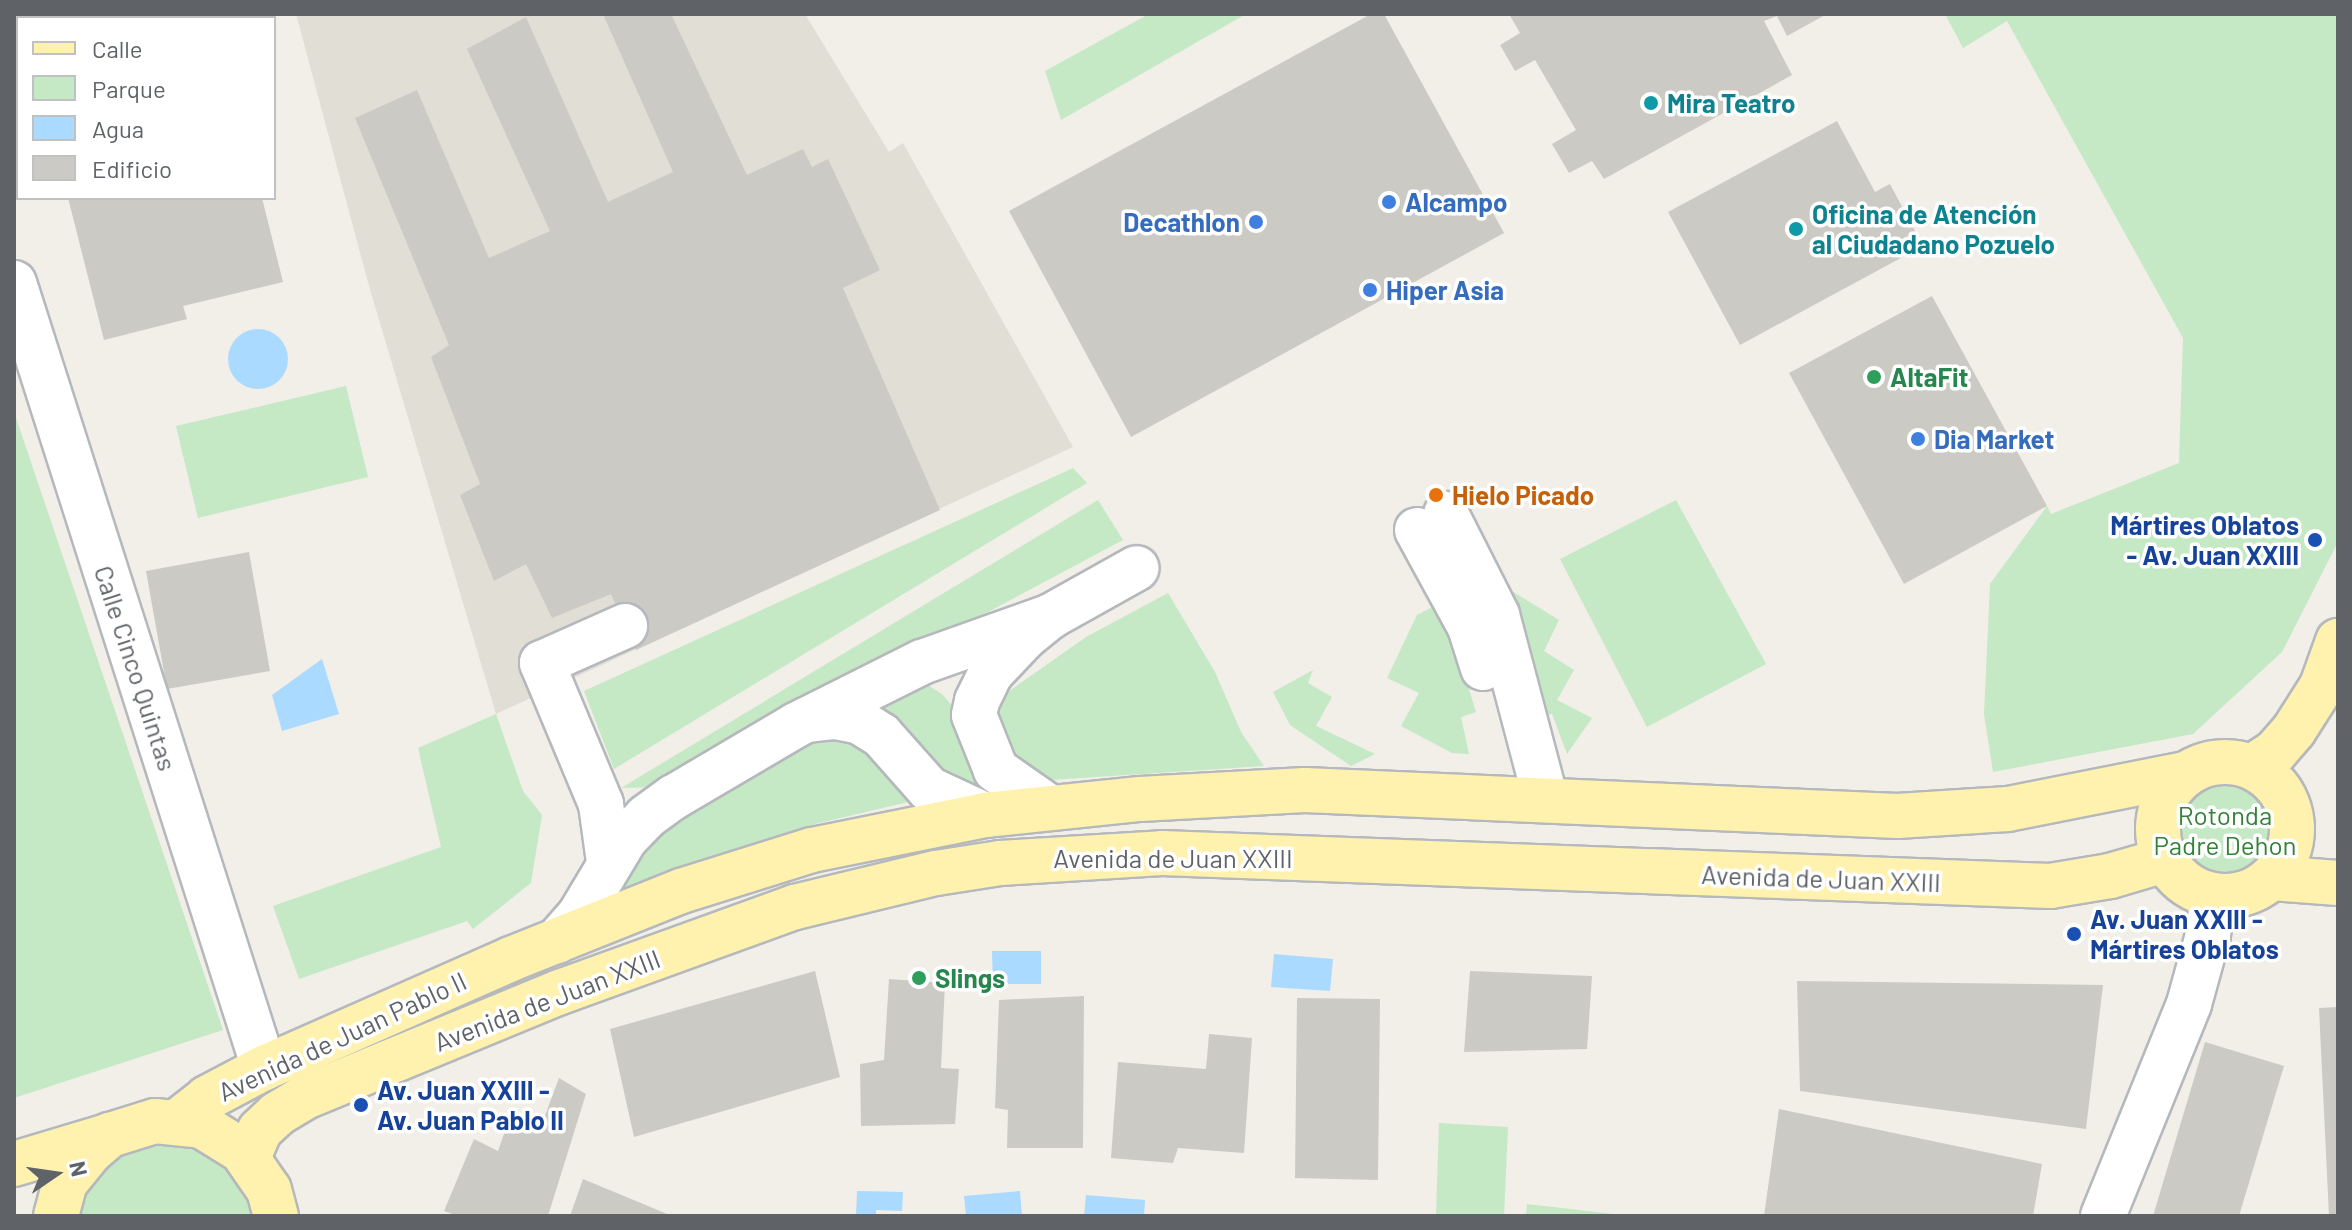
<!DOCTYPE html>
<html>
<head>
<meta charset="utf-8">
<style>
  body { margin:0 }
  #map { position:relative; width:2352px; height:1230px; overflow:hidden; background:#f1efe8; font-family:Barlow,sans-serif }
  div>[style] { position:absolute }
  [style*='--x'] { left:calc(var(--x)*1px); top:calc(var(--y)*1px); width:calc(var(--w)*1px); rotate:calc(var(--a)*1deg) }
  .education>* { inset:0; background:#e1ded6 }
  .green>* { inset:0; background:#c5e8c5 }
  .round { border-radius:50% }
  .water>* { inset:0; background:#aadaff }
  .building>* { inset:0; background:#cccac5 }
  .roads { filter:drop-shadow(2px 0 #b5b8bc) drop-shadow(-2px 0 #b5b8bc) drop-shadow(0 2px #b5b8bc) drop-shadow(0 -2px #b5b8bc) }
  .minor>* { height:44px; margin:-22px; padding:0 22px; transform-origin:22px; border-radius:22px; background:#fff }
  .major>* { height:44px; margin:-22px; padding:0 22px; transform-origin:22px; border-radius:22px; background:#fff2af }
  .major>.ring { margin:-22px; padding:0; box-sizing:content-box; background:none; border:44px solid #fff2af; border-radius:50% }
  .dots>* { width:22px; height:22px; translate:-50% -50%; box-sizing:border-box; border:4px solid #fff; border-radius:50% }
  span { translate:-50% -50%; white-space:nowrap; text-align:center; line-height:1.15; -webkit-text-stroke:7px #fff; paint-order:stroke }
  .culture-label { font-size:26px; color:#0d838f; font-weight:700 }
  .left { translate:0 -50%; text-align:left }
  .shop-label { font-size:26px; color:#366cbe; font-weight:700 }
  .right { translate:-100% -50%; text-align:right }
  .leisure-label { font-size:26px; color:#27864d; font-weight:700 }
  .food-label { font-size:26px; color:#c56008; font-weight:700 }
  .transit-label { font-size:26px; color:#164399; font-weight:700 }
  .street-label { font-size:26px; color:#5f6368 }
  .park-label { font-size:26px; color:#348238 }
  .frame { position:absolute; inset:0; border:16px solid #5f6368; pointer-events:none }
  .legend { position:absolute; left:16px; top:16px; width:260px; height:184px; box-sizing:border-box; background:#fff; border:2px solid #bfc1c3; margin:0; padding:10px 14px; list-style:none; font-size:24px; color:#5f6368 }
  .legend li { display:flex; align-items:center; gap:16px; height:40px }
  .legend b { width:40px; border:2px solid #bfc1c3 }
  .north { position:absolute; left:16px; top:1134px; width:80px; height:80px; -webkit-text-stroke:6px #fff; paint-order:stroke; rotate:77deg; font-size:22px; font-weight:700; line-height:32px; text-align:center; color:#5f6368 }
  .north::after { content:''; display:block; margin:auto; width:28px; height:36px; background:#5f6368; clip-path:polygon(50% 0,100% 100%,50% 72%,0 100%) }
</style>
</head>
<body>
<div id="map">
  <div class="education">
    <i style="clip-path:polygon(296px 14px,805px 14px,889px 152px,903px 143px,1073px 447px,496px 714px,369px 286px)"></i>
  </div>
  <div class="green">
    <i style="clip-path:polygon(1149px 14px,1246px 14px,1061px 120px,1045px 71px)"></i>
    <i style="clip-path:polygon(1945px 14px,2338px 14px,2338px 542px,2282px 652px,2193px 734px,1993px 772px,1984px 714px,1990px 584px,2047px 506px,2051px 514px,2179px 463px,2183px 338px,2007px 21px,1963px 48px)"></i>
    <i style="clip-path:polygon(346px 386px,368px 477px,198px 518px,176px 426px)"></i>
    <i style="clip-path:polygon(14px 412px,223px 1030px,14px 1098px)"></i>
    <i style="clip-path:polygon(1073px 468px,1087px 483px,614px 769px,584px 691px)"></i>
    <i style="clip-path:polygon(1098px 500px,1123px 540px,660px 787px,621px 788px)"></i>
    <i style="clip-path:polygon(1676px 500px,1766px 664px,1647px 727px,1560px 559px)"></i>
    <i style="clip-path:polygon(1505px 587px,1559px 620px,1544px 651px,1574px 670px,1557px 700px,1592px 718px,1567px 754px,1552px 714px,1537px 717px)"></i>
    <i style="clip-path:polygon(1168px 593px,1215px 672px,1241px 732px,1264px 766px,1035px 781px,1022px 777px,993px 710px,1008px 692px,1086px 637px)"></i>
    <i style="clip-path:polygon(1442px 602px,1476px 712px,1461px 717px,1469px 754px,1452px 753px,1401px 726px,1419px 693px,1387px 678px,1417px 615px)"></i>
    <i style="clip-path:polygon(1313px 670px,1308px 683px,1332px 697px,1316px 726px,1375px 754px,1351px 766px,1290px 725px,1273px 692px)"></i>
    <i style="clip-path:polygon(925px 683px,942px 694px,955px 709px,991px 784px,963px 791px,875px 712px,898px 684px)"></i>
    <i style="clip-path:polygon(496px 714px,523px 791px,542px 815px,531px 883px,473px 929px,467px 921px,299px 979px,273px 906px,441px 847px,418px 748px)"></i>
    <i style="clip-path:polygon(847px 734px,921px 799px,819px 823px,704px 860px,605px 902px,627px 862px,661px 833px,786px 744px)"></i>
    <i class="round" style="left:2171px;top:775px;width:110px;height:110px"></i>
    <i style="clip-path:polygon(1439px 1123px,1508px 1127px,1504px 1216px,1436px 1216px)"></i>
    <i style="clip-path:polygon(155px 1135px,227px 1156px,262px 1216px,70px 1216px,90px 1172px)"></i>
    <i style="clip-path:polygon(1527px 1204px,1630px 1216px,1526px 1216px)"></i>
  </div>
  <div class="water">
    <i class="round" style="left:228px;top:329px;width:60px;height:60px"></i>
    <i style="clip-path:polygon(322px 659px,339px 714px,282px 731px,272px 695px)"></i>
    <i style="clip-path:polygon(992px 951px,1041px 951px,1041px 984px,993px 984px)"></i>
    <i style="clip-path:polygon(1274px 954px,1333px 959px,1330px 991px,1271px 987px)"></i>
    <i style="clip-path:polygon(857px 1191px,903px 1192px,902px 1211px,876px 1210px,876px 1216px,856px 1216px)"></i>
    <i style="clip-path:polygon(1020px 1191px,1022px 1216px,966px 1216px,964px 1196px)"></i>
    <i style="clip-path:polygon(1086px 1195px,1145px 1200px,1144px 1216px,1084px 1216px)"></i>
  </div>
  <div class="building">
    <i style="clip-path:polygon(127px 14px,195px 14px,196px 18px,128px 18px)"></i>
    <i style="clip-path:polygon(603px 14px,671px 14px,747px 175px,803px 149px,812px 167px,828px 159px,880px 270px,843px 288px,940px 510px,636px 650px,611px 594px,552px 618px,526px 564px,494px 581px,460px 495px,480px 484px,431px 357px,449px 345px,355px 118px,417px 90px,489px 258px,550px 231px,467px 49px,526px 17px,608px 202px,673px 172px)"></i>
    <i style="clip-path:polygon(1371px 14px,1384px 14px,1504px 233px,1131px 437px,1009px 211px)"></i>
    <i style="clip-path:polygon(1509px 14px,1827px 14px,1787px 36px,1777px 16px,1764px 21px,1792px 75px,1604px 179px,1592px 161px,1569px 173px,1552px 144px,1576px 130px,1535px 60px,1515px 71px,1500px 45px,1520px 33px)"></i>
    <i style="clip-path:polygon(1837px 121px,1875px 192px,1890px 184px,1923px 246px,1740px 345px,1668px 212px)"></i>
    <i style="clip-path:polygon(68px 198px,262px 198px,283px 282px,183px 306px,187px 319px,104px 340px)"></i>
    <i style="clip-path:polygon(1932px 296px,2047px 506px,1904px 584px,1789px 373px)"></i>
    <i style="clip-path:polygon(249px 552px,270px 671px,167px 689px,146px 571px)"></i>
    <i style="clip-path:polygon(815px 971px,840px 1077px,634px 1137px,610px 1029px)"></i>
    <i style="clip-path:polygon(1470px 971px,1592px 976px,1587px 1049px,1464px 1052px)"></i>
    <i style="clip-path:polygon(889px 979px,945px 983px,941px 1068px,959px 1069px,955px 1124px,861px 1126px,860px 1064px,884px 1060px)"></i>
    <i style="clip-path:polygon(1797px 981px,2103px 985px,2086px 1129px,1800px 1091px)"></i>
    <i style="clip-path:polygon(1084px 996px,1083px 1148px,1007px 1148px,1008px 1110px,995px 1108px,999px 1000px)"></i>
    <i style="clip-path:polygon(1297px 998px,1380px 999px,1378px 1180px,1295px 1178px)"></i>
    <i style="clip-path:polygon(2338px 1007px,2338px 1216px,2329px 1216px,2319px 1008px)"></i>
    <i style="clip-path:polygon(1209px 1034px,1252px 1038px,1244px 1153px,1178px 1148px,1173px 1163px,1111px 1158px,1118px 1062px,1206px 1069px)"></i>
    <i style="clip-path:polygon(2205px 1042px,2284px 1066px,2239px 1216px,2153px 1216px)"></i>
    <i style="clip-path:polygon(559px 1078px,586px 1094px,548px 1216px,458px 1216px,444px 1211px,474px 1139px,498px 1151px,511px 1114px,540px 1129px)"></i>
    <i style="clip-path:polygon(1779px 1109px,2042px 1164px,2033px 1216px,1764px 1216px)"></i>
    <i style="clip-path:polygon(583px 1179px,672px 1216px,570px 1216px)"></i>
  </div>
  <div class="roads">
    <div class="minor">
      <i style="--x:14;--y:283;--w:824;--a:72.33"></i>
      <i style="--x:1446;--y:514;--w:113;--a:63.2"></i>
      <i style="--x:1497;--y:615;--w:191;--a:75.2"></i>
      <i style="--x:1417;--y:530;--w:111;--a:61.3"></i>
      <i style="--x:1470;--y:627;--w:43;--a:72.4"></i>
      <i style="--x:806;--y:720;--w:29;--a:-6"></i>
      <i style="--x:835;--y:717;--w:25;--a:11"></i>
      <i style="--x:860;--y:722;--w:25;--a:32"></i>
      <i style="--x:881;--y:735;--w:72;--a:48.4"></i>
      <i style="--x:929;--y:789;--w:62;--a:24.9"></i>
      <i style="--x:1049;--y:807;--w:65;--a:-145.1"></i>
      <i style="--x:996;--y:770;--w:59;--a:-111.8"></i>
      <i style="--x:974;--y:715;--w:14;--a:-78"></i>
      <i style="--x:977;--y:701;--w:30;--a:-64"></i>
      <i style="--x:990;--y:674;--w:51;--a:-46.6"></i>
      <i style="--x:1025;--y:637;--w:33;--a:-39"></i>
      <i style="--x:1051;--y:616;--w:98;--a:-29.2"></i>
      <i style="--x:609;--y:862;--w:59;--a:-97.9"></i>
      <i style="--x:601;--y:804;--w:153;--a:-112.7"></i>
      <i style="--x:542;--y:663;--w:91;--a:-24"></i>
      <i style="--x:557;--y:941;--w:33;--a:-49"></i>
      <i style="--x:579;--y:916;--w:90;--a:-59.1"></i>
      <i style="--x:625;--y:839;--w:30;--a:-46"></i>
      <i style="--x:646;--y:817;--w:34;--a:-36"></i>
      <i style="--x:674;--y:797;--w:142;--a:-30.5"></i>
      <i style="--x:796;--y:725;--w:141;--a:-26.6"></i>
      <i style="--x:922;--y:662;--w:137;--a:-19.6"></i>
      <i style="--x:2103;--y:1216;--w:229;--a:-67.9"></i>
      <i style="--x:2189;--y:1004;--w:72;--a:-74.6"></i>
      <i style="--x:2208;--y:935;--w:39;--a:-83"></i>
    </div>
    <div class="major">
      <i class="ring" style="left:2158px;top:762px;width:90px;height:90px"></i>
      <i style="--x:2252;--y:767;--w:27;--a:-33"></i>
      <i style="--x:2275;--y:752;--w:29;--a:-49"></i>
      <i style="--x:2294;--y:730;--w:52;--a:-57.5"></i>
      <i style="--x:2322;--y:686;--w:48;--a:-70.4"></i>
      <i style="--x:2272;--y:878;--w:66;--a:4.3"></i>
      <i style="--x:178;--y:1121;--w:37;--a:-38"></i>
      <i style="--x:207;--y:1098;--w:64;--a:-27.8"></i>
      <i style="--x:264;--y:1068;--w:270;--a:-23.8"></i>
      <i style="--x:511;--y:959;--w:183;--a:-21.8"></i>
      <i style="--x:681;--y:891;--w:137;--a:-17.4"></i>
      <i style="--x:812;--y:850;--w:177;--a:-11.4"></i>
      <i style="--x:985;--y:815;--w:156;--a:-5.9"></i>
      <i style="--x:1140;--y:799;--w:165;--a:-3.1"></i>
      <i style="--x:1305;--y:790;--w:593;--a:2.51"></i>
      <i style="--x:1897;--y:816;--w:111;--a:-3.6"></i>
      <i style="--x:2008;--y:809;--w:180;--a:-11.2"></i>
      <i style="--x:248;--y:1158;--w:30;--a:-67"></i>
      <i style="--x:260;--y:1130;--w:23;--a:-43"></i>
      <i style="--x:277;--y:1114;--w:33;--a:-31"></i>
      <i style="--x:305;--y:1097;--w:276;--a:-22.4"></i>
      <i style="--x:560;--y:992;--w:250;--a:-19.9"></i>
      <i style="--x:795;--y:907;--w:145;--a:-13.6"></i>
      <i style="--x:936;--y:873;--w:65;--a:-8.9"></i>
      <i style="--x:1000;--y:863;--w:162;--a:-3.5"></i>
      <i style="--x:1162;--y:853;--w:889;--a:2.13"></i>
      <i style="--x:2050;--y:886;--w:61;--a:-9.5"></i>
      <i style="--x:2110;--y:876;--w:57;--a:-16.2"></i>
      <i style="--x:14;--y:1164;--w:94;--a:-16.7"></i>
      <i style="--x:56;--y:1216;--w:34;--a:-75"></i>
      <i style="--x:65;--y:1183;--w:38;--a:-51"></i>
      <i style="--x:89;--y:1153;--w:28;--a:-41"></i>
      <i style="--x:110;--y:1135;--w:47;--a:-17.3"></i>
      <i style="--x:155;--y:1121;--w:47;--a:6.1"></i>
      <i style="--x:202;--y:1126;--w:47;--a:32"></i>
      <i style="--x:242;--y:1151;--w:47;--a:55.3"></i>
      <i style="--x:269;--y:1190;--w:27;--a:75"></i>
    </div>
  </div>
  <div class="dots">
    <i style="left:1651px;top:103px;background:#0f9aa8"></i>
    <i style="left:1389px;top:202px;background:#3f7fe0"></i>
    <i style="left:1256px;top:222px;background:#3f7fe0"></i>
    <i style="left:1796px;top:229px;background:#0f9aa8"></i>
    <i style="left:1370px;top:290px;background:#3f7fe0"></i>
    <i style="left:1874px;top:377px;background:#2e9e5b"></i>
    <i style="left:1918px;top:439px;background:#3f7fe0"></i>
    <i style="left:1436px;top:495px;background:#e8710a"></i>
    <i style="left:2315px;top:540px;background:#1a4fb4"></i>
    <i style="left:2074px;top:934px;background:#1a4fb4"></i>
    <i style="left:919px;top:978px;background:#2e9e5b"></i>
    <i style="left:361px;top:1105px;background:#1a4fb4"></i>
  </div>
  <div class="culture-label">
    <span class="left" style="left:1667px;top:103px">Mira Teatro</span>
    <span class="left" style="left:1812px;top:229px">Oficina de Atención<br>al Ciudadano Pozuelo</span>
  </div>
  <div class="shop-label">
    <span class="left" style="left:1405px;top:202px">Alcampo</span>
    <span class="right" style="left:1240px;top:222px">Decathlon</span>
    <span class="left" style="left:1386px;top:290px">Hiper Asia</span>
    <span class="left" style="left:1934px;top:439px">Dia Market</span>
  </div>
  <div class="leisure-label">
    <span class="left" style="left:1890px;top:377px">AltaFit</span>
    <span class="left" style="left:935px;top:978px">Slings</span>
  </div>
  <div class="food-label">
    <span class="left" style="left:1452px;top:495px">Hielo Picado</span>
  </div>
  <div class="transit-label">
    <span class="right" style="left:2299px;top:540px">Mártires Oblatos<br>- Av. Juan XXIII</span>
    <span class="left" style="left:2090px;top:934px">Av. Juan XXIII -<br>Mártires Oblatos</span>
    <span class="left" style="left:377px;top:1105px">Av. Juan XXIII -<br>Av. Juan Pablo II</span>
  </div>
  <div class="street-label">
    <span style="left:136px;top:668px;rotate:72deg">Calle Cinco Quintas</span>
    <span style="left:1173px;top:858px">Avenida de Juan XXIII</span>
    <span style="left:1821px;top:878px;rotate:2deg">Avenida de Juan XXIII</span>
    <span style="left:547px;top:1000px;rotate:-21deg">Avenida de Juan XXIII</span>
    <span style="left:342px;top:1036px;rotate:-25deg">Avenida de Juan Pablo II</span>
  </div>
  <div class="park-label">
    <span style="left:2225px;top:830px">Rotonda<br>Padre Dehon</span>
  </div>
  <div class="frame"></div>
  <ul class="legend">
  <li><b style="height:10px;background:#fff2af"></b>Calle</li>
  <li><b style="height:22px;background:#c5e8c5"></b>Parque</li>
  <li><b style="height:22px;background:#aadaff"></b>Agua</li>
  <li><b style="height:22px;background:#cccac5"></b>Edificio</li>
  </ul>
  <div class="north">N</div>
</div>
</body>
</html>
